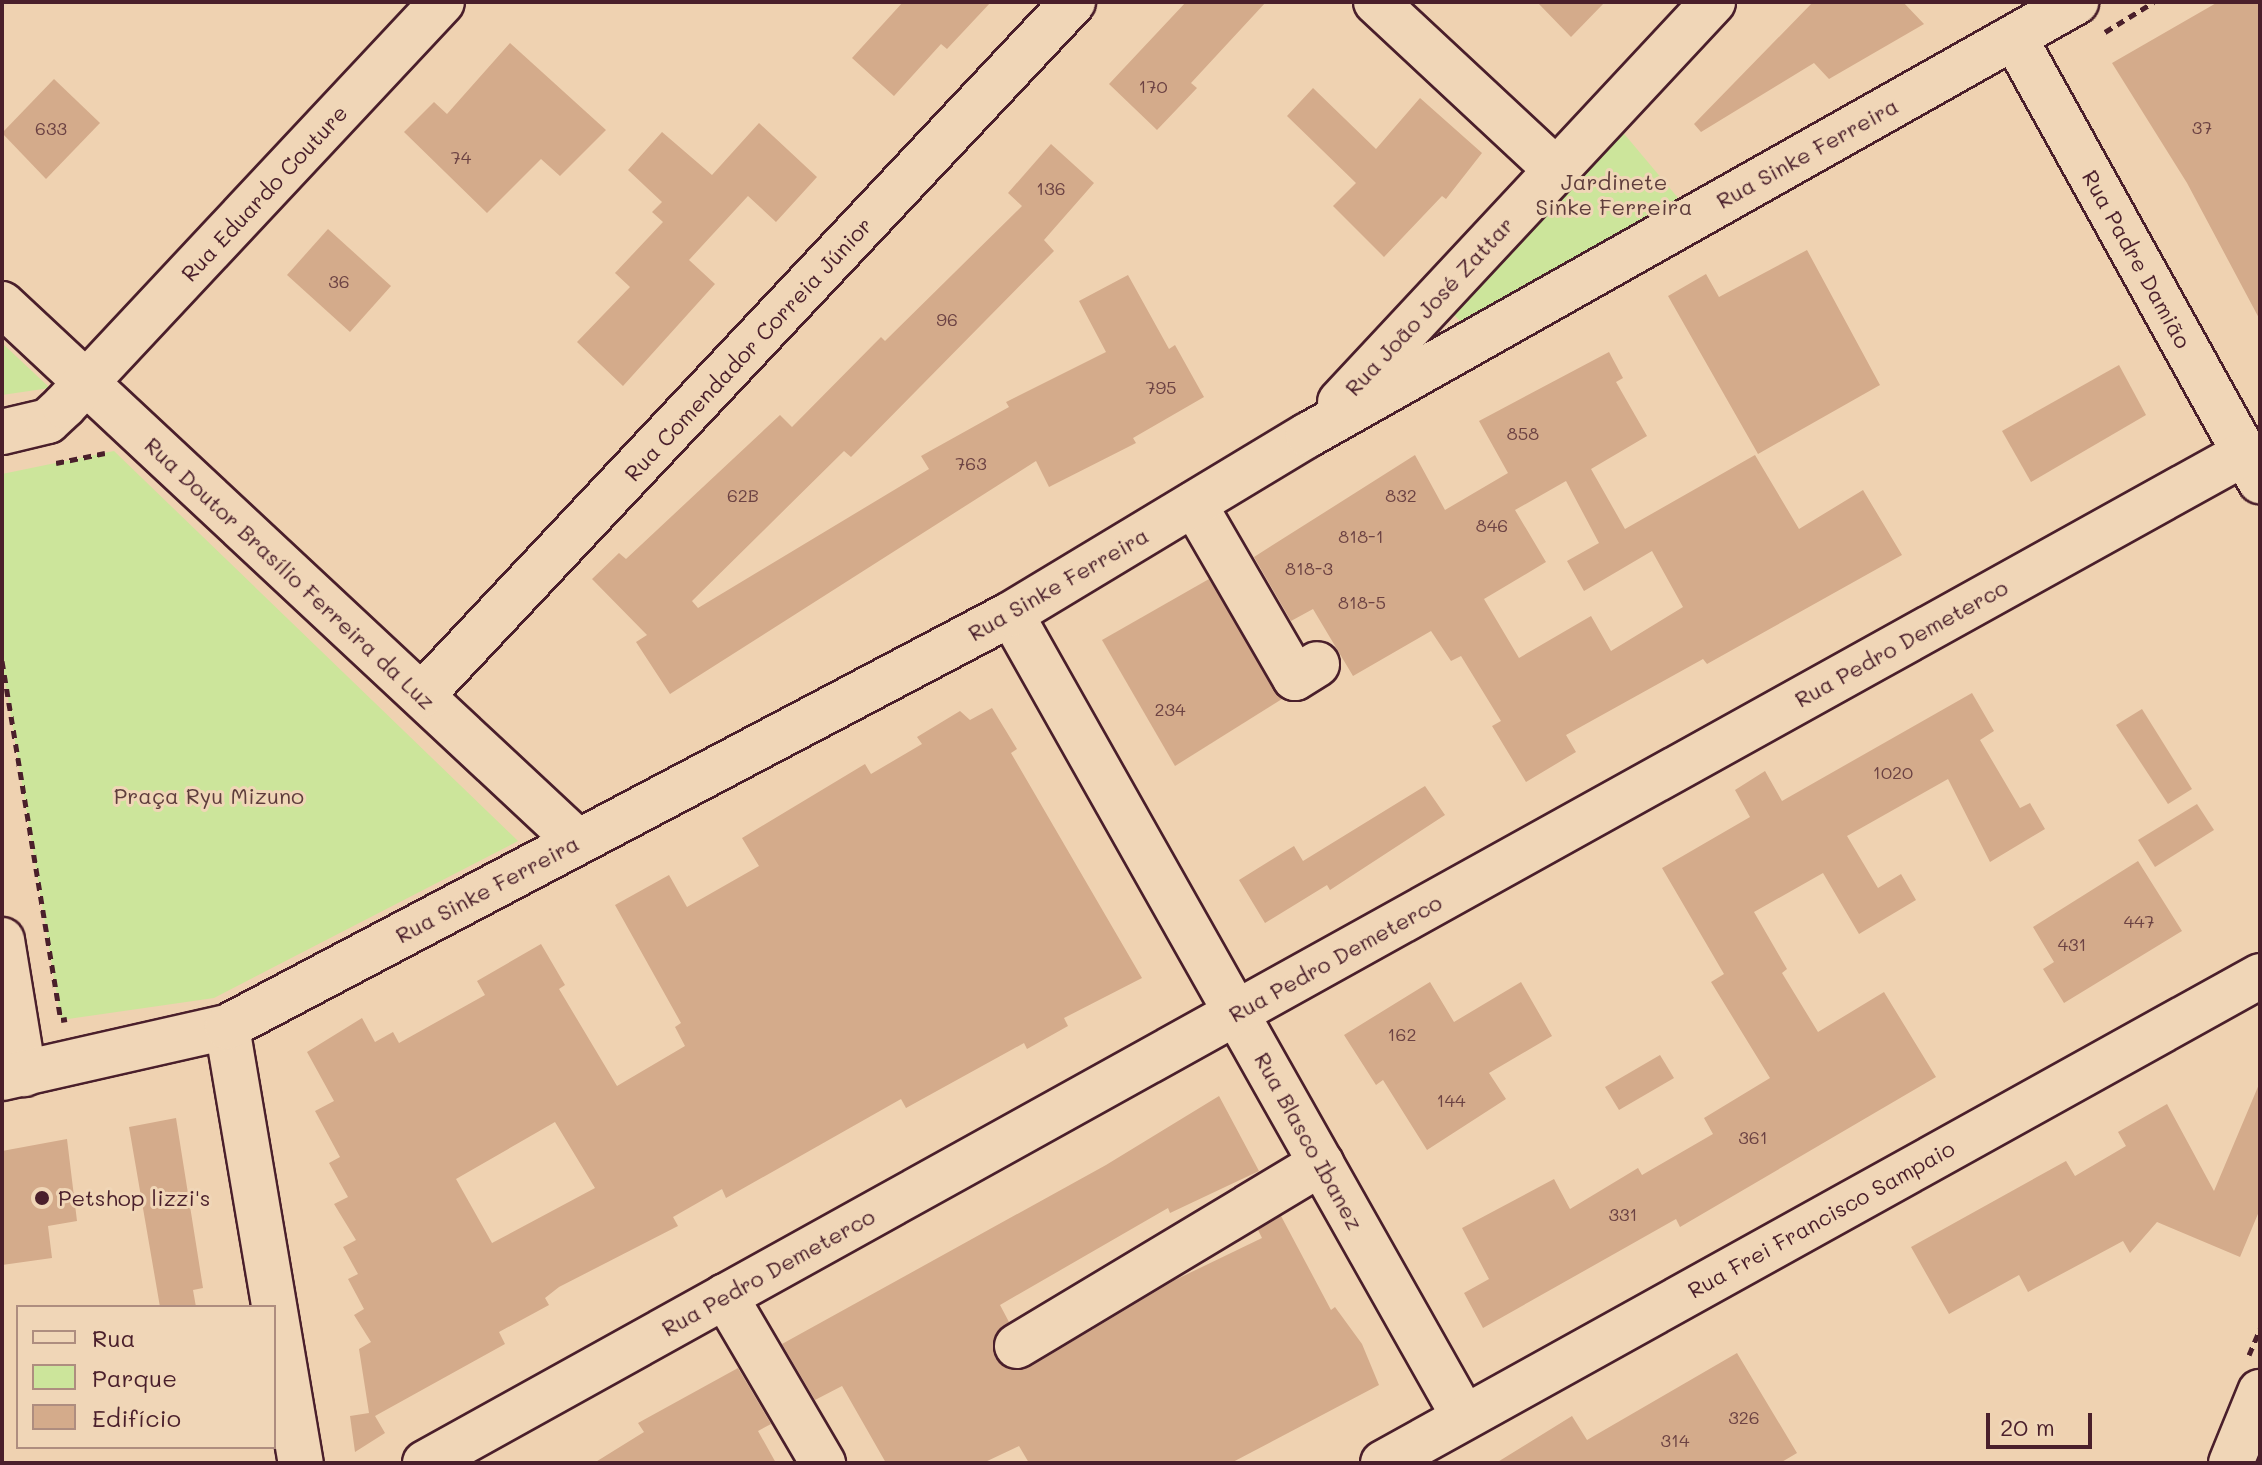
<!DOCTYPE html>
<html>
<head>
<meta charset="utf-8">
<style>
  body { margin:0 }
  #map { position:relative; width:2262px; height:1465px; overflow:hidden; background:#efd2b1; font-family:Mali,sans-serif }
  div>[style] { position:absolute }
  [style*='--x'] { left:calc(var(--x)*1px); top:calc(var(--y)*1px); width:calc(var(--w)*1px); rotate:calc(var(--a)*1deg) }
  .green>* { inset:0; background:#cce59b }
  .building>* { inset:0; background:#d4ab8b }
  .path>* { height:5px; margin-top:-2.5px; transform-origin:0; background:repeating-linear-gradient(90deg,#4a1f2b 0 8px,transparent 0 14px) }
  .roads { filter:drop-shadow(2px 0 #4a1f2b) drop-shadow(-2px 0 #4a1f2b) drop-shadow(0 2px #4a1f2b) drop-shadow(0 -2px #4a1f2b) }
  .minor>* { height:44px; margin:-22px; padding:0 22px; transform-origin:22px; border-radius:22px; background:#f0d6b7 }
  .dots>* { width:22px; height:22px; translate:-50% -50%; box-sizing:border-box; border:4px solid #f0d6b7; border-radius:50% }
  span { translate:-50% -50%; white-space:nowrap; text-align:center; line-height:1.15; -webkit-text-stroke:6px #f0d6b7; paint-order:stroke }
  .number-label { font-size:18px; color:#6c4243 }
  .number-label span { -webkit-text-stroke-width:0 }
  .street-label { font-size:22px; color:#4a1f2b }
  .park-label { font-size:22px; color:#5e3d3c }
  .poi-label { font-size:22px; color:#4a1f2b }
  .left { translate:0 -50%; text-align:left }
  .frame { position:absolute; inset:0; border:4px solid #4a1f2b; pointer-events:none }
  .legend { position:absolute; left:16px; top:1305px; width:260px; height:144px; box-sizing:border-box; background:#f0d6b7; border:2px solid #ae8d7f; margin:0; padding:10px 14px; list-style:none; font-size:24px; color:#4a1f2b }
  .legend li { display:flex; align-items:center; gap:16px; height:40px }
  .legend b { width:40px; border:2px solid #ae8d7f }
  .scale { position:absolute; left:1986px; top:1413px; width:106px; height:36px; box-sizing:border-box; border:4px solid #4a1f2b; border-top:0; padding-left:10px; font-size:24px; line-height:28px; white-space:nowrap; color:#4a1f2b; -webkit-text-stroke:6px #f0d6b7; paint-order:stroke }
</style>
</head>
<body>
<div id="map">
  <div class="green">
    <i style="clip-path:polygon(1615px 123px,1684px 205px,1471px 332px,1453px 314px,1454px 306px)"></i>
    <i style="clip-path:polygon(2px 343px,50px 388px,2px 395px)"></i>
    <i style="clip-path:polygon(114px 451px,518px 841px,214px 998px,61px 1020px,2px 662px,2px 474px)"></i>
  </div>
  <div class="building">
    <i style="clip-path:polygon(903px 2px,991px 2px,947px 49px,941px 44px,894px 96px,852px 58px)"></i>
    <i style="clip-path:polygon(1186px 2px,1266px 2px,1191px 83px,1197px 88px,1157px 130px,1109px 84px)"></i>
    <i style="clip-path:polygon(1537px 2px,1605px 2px,1571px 37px)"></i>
    <i style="clip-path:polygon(1813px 2px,1903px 2px,1924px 24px,1829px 79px,1814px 63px,1701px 132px,1694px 124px)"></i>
    <i style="clip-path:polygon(2218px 2px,2260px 2px,2260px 320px,2187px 183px,2112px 63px)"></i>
    <i style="clip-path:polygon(510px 43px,606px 130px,560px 176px,541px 159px,487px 213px,404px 132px,434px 102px,447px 114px)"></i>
    <i style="clip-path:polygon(54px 79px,100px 123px,46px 179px,2px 133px)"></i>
    <i style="clip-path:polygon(1313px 88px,1376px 149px,1420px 98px,1482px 153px,1446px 199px,1442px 196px,1384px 257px,1333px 206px,1356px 183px,1287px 116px)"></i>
    <i style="clip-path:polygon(759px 123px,817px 177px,776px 222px,748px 196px,689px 260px,715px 284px,623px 386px,577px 342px,630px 287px,615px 273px,663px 222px,652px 212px,662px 202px,628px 170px,662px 132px,712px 175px)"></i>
    <i style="clip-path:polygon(1051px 144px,1094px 183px,1044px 240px,1054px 251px,851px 457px,844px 451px,692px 601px,698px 608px,929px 469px,921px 456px,1009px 407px,1006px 402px,1106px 352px,1079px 301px,1128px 275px,1169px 349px,1175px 345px,1204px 397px,1133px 438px,1136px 443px,1049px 487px,1036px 461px,670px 694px,636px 642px,647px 635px,592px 579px,619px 553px,626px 559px,780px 415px,792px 427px,881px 337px,885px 341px,1022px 206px,1008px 193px)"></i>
    <i style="clip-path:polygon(328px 229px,391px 286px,350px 332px,287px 275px)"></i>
    <i style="clip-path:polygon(1807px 250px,1880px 385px,1758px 454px,1668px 296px,1706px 274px,1719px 297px)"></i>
    <i style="clip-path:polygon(evenodd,1609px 352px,1623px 378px,1616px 382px,1647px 436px,1591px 469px,1625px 529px,1755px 455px,1799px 529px,1863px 490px,1902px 555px,1707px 664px,1703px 659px,1566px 735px,1576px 752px,1526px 782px,1492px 726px,1501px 721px,1461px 656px,1451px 661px,1431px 631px,1353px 676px,1313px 609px,1291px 621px,1254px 557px,1415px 455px,1445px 510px,1508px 473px,1479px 421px,1609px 352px,1566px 481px,1599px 543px,1567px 561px,1584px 591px,1652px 551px,1683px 607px,1611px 651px,1591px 616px,1519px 658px,1484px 599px,1546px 562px,1515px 510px,1566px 481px)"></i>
    <i style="clip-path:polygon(2119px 365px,2146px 415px,2031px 482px,2002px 431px)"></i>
    <i style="clip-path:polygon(1209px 579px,1282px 699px,1175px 766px,1102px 640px)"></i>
    <i style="clip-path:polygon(1972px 693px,1994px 731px,1980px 740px,2020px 808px,2030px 803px,2045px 829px,1990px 862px,1948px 779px,1847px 836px,1878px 888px,1901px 874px,1916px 900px,1859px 934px,1823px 873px,1754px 912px,1787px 969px,1782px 973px,1818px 1032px,1884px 992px,1936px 1077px,1680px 1227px,1676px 1219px,1483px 1328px,1464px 1293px,1489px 1279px,1462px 1228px,1554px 1179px,1570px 1209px,1638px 1168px,1642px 1175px,1713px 1134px,1704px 1118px,1770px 1078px,1711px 982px,1724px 974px,1662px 868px,1750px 817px,1735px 790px,1765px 771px,1782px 801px)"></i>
    <i style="clip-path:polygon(evenodd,992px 708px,1017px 749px,1011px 753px,1142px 978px,1064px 1018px,1068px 1026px,1027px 1049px,1024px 1043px,906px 1108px,901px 1099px,726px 1198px,722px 1189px,673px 1217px,678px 1226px,559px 1287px,545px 1298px,549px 1305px,499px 1332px,505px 1344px,375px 1416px,385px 1433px,355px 1452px,350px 1416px,369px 1413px,359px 1349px,371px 1342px,354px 1315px,364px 1309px,348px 1279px,358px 1274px,343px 1247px,356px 1240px,334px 1204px,348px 1197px,329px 1163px,340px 1157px,315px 1111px,334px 1101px,307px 1052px,362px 1018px,375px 1042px,393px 1032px,399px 1043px,485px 995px,477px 981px,541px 944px,565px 985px,559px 989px,617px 1086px,685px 1046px,675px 1027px,681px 1023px,615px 905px,669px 875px,687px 907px,759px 866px,742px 838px,865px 764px,871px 774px,922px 744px,917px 737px,960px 711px,970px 720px,992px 708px,555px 1122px,595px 1188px,492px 1243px,456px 1179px,555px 1122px)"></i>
    <i style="clip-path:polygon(2142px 709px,2192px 789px,2168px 804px,2116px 725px)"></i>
    <i style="clip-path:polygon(1425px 786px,1445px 815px,1330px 890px,1327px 885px,1265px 923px,1239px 880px,1294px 846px,1303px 861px)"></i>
    <i style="clip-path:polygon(2197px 804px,2214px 830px,2155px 867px,2138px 840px)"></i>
    <i style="clip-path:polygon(2138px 861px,2182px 931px,2064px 1003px,2043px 969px,2054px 962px,2033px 927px)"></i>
    <i style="clip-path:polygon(1430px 982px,1454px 1022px,1521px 982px,1552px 1036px,1489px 1073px,1506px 1099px,1427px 1150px,1383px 1080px,1376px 1085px,1344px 1035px)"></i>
    <i style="clip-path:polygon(1660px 1055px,1674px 1078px,1619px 1110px,1605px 1087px)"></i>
    <i style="clip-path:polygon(2260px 1082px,2260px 1209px,2240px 1257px,2157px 1222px,2130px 1253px,2123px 1241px,2028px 1292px,2019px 1275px,1949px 1314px,1911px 1247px,2066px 1161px,2075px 1176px,2126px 1146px,2118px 1132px,2167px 1104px,2214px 1191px)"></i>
    <i style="clip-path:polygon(1219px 1096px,1259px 1171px,1170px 1213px,1168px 1208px,1000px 1305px,1009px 1322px,995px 1335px,995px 1358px,1006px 1368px,1030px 1367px,1175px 1280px,1262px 1238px,1258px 1230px,1281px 1216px,1331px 1310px,1335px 1307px,1362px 1344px,1379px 1385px,1231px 1463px,1029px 1463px,1019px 1446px,983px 1463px,886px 1463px,842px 1386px,815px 1400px,782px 1344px,1106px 1165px)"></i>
    <i style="clip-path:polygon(176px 1118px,203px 1288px,193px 1290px,196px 1307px,160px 1307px,129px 1127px)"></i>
    <i style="clip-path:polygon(67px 1139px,77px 1221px,48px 1226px,52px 1258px,2px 1265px,2px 1151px)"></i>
    <i style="clip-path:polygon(1737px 1353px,1797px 1453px,1780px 1463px,1496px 1463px,1572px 1416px,1587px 1440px)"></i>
    <i style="clip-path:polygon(738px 1368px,771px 1424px,758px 1431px,776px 1463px,594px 1463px,644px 1432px,638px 1423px)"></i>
  </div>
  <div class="path">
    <i style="--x:2105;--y:32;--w:57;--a:-31.5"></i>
    <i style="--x:56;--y:463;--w:50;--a:-11.5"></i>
    <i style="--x:2;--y:661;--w:364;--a:80.7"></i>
    <i style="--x:61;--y:1020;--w:6;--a:-9"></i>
    <i style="--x:2249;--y:1355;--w:28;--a:-67"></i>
  </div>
  <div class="roads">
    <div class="minor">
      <i style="--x:1376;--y:2;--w:246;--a:43"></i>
      <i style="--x:2014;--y:37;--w:508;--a:61.01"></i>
      <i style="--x:2;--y:304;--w:787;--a:43.04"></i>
      <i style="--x:1340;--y:402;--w:547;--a:-47"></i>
      <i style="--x:2;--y:432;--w:47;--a:-13.4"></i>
      <i style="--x:48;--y:421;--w:22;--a:-43"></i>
      <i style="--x:64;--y:406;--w:553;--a:-46.9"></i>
      <i style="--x:1194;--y:504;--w:201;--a:59.9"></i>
      <i style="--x:1295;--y:678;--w:26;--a:-32"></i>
      <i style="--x:1011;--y:614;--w:922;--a:60.57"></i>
      <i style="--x:422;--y:695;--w:951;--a:-46.79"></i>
      <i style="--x:2;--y:940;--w:136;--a:80.7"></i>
      <i style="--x:227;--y:1027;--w:442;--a:80.4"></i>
      <i style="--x:2;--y:1078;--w:231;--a:-12.8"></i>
      <i style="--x:227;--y:1027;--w:886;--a:-27.78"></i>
      <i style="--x:1011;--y:614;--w:347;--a:-31.1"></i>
      <i style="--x:1308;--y:435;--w:882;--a:-29.41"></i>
      <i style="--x:725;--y:1296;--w:194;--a:59.6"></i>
      <i style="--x:1017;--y:1346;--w:355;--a:-31"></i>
      <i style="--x:425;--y:1463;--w:2081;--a:-29.03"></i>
      <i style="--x:1383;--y:1463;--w:1003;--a:-29.04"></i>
      <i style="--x:2231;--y:1463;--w:77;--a:-67.8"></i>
    </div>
  </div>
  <div class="dots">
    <i style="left:42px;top:1198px;background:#4a1f2b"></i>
  </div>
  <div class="number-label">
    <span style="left:1153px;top:86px">170</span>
    <span style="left:2202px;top:127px">37</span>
    <span style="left:51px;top:128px">633</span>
    <span style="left:461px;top:157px">74</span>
    <span style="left:1051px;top:188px">136</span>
    <span style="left:339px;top:281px">36</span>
    <span style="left:947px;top:319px">96</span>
    <span style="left:1161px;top:387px">795</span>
    <span style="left:1523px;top:433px">858</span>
    <span style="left:971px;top:463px">763</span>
    <span style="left:743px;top:495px">62B</span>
    <span style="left:1401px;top:495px">832</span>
    <span style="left:1492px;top:525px">846</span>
    <span style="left:1361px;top:536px">818-1</span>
    <span style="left:1309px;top:568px">818-3</span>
    <span style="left:1362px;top:602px">818-5</span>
    <span style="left:1170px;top:709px">234</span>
    <span style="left:1893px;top:772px">1020</span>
    <span style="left:2139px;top:921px">447</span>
    <span style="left:2072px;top:944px">431</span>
    <span style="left:1402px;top:1034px">162</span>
    <span style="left:1451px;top:1100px">144</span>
    <span style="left:1753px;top:1137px">361</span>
    <span style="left:1623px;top:1214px">331</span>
    <span style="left:1744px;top:1417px">326</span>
    <span style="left:1675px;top:1440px">314</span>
  </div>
  <div class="street-label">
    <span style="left:1807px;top:153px;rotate:-29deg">Rua Sinke Ferreira</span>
    <span style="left:264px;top:193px;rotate:-47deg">Rua Eduardo Couture</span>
    <span style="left:2137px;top:259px;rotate:61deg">Rua Padre Damião</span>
    <span style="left:1429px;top:306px;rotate:-47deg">Rua João José Zattar</span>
    <span style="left:748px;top:349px;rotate:-47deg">Rua Comendador Correia Júnior</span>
    <span style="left:290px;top:573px;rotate:43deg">Rua Doutor Brasílio Ferreira da Luz</span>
    <span style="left:1058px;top:584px;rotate:-30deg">Rua Sinke Ferreira</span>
    <span style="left:1901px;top:643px;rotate:-29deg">Rua Pedro Demeterco</span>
    <span style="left:487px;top:889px;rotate:-28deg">Rua Sinke Ferreira</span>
    <span style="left:1335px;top:958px;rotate:-29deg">Rua Pedro Demeterco</span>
    <span style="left:1309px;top:1141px;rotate:61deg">Rua Blasco Ibanez</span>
    <span style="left:1821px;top:1219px;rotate:-29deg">Rua Frei Francisco Sampaio</span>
    <span style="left:768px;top:1272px;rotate:-29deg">Rua Pedro Demeterco</span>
  </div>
  <div class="park-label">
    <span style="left:1614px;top:194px">Jardinete<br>Sinke Ferreira</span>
    <span style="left:209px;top:796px">Praça Ryu Mizuno</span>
  </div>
  <div class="poi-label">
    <span class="left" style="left:58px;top:1198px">Petshop lizzi's</span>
  </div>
  <div class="frame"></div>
  <ul class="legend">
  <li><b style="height:10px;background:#f0d6b7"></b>Rua</li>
  <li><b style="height:22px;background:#cce59b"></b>Parque</li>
  <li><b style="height:22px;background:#d4ab8b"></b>Edifício</li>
  </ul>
  <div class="scale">20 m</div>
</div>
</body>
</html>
